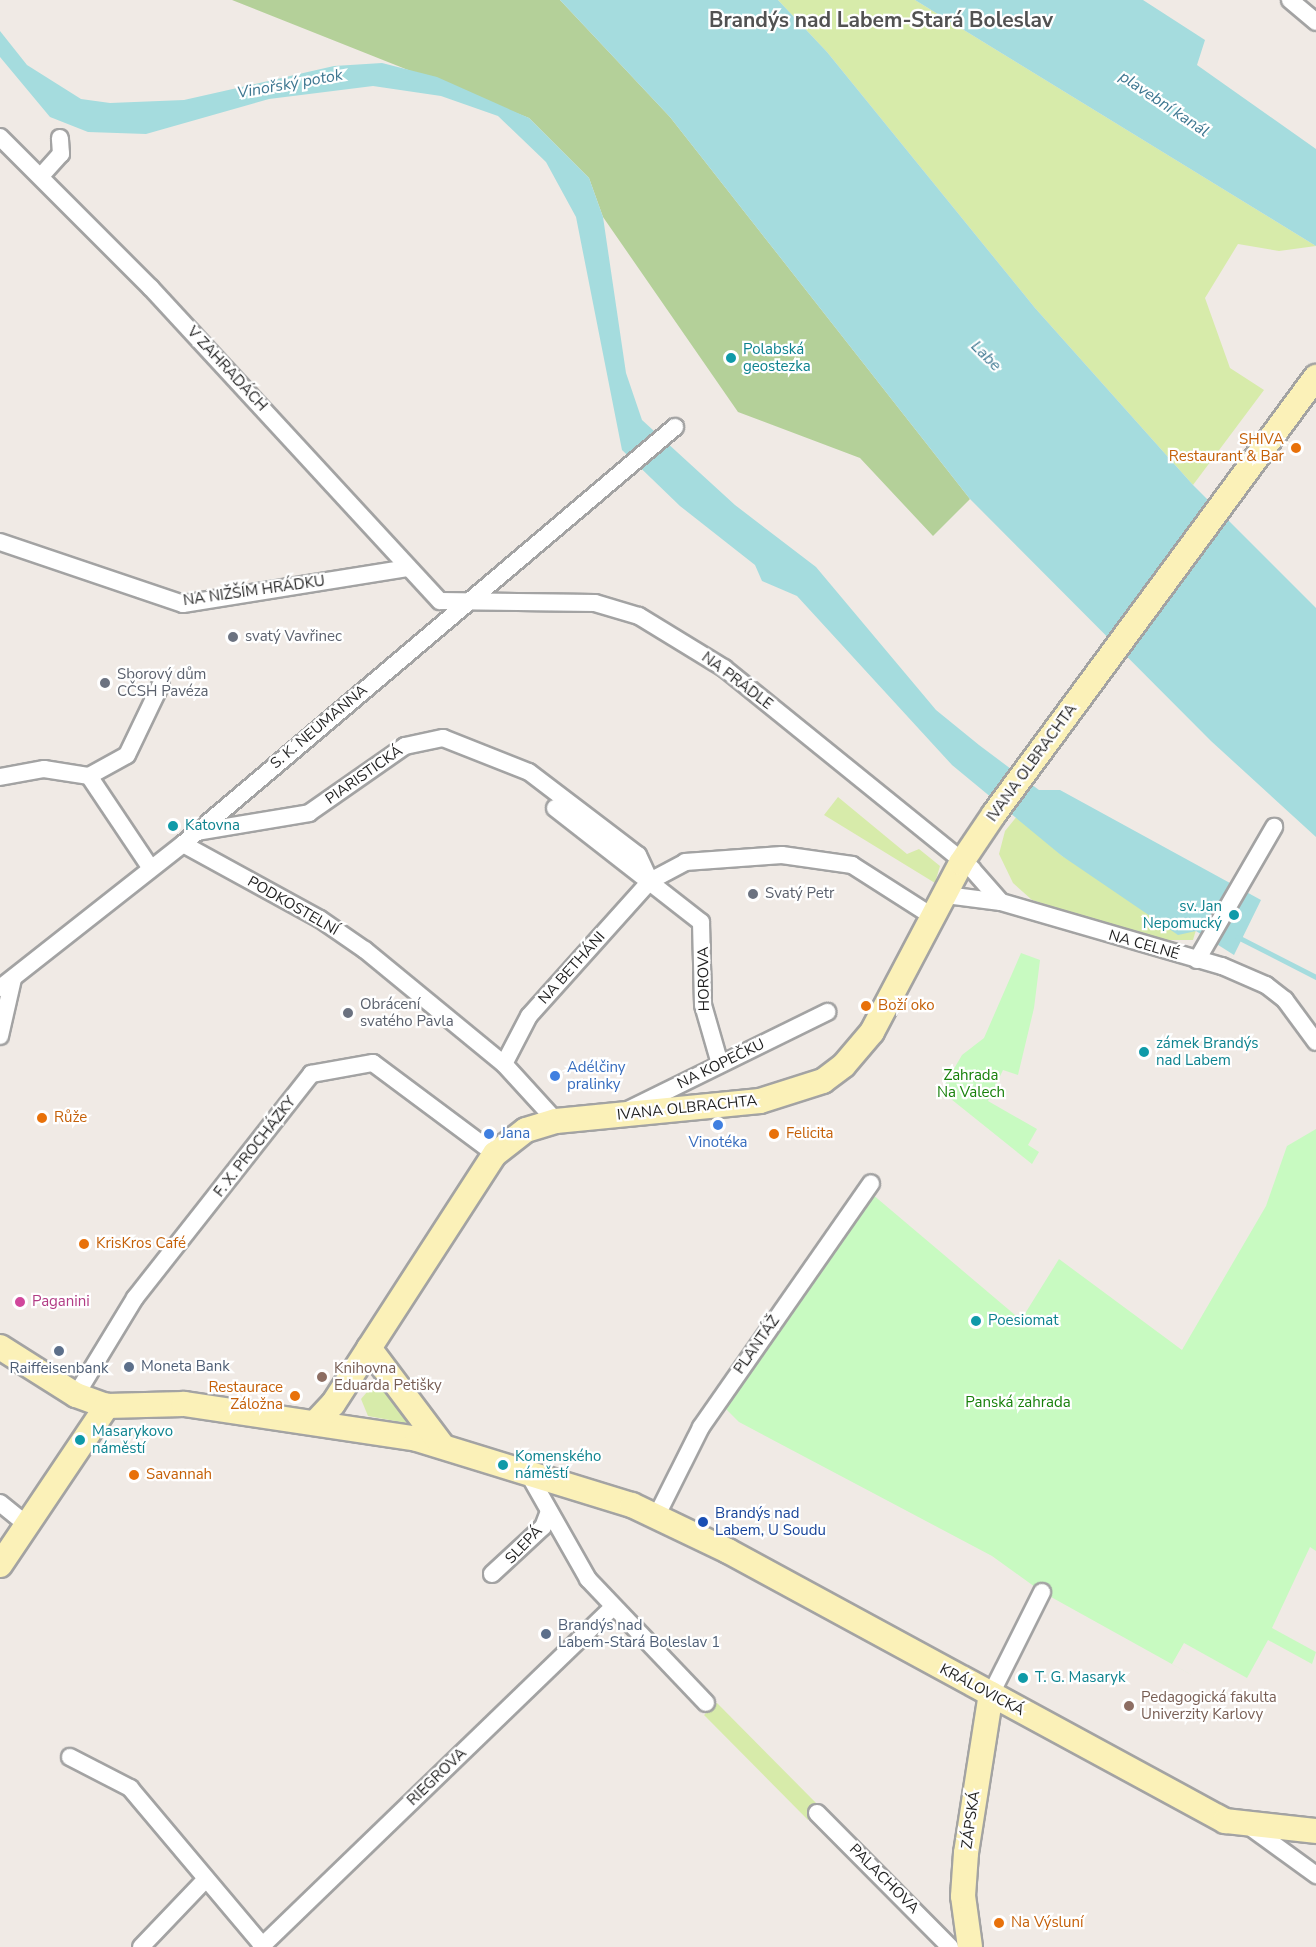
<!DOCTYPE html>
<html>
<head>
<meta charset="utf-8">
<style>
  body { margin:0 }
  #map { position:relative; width:1316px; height:1947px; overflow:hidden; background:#f0eae5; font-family:"Nunito Sans",sans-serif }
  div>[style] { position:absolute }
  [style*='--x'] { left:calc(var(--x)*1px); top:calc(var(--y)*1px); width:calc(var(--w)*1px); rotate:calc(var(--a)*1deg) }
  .grass>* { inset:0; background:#d7ebaa }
  .forest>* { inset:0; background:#b4d099 }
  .park>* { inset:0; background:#c8fac1 }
  .water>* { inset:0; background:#a5dcde }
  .stream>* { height:4.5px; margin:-2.25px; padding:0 2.25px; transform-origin:2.25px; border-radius:2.25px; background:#a5dcde }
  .roads { filter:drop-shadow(2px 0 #a3a3a3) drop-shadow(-2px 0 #a3a3a3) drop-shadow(0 2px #a3a3a3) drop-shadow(0 -2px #a3a3a3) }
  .street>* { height:16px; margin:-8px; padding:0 8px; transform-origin:8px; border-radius:8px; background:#fff }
  .secondary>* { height:24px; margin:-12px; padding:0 12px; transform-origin:12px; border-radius:12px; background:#fbf1b8 }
  .dots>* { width:16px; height:16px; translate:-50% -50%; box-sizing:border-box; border:3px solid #fff; border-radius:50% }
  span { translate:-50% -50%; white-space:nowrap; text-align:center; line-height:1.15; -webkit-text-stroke:4.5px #fff; paint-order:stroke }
  .culture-label { font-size:15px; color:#0d838f }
  .left { translate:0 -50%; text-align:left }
  .right { translate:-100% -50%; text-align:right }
  .street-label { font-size:15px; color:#1f1f1f }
  .food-label { font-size:15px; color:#c56008 }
  .worship-label { font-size:15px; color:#5b616d }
  .shop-label { font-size:15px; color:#366cbe }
  .park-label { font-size:15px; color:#17800a }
  .hotel-label { font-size:15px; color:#b23c85 }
  .service-label { font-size:15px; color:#4e5e75 }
  .education-label { font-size:15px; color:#785e54 }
  .transit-label { font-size:15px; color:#164399 }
  .water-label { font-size:16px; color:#3e7791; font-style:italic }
  .district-label { font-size:21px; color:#525252; font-weight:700 }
</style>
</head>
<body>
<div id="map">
  <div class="grass">
    <i style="clip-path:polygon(778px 0,915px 0,1316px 246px,1279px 251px,1238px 244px,1205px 298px,1230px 368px,1264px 390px,1193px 485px,1035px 308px,827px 52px)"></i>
    <i style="clip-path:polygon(838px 797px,907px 854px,919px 849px,940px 866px,935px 883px,824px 815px)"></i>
    <i style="clip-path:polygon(1018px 815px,1062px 856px,1196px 930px,1193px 940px,1158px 940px,1032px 900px,1013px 883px,999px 854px,1005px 831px)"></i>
    <i style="clip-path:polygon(373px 1385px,386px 1388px,411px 1424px,368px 1416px,361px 1399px)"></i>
    <i style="clip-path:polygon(717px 1703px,820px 1807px,808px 1820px,704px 1715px)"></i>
  </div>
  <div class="forest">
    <i style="clip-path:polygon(232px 0,560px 0,670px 117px,970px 499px,933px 536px,860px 458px,738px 412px,603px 217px,589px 178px,529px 118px)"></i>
  </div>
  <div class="park">
    <i style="clip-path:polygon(1021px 953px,1040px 960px,1034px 1008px,1018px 1075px,1003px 1070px,988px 1101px,1037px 1129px,1028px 1145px,1039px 1152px,1032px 1164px,941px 1091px,962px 1055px,984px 1038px)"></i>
    <i style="clip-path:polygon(1316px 1129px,1316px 1551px,1310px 1547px,1272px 1628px,1316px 1652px,1312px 1664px,1268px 1640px,1247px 1678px,1184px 1643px,1172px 1664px,1197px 1678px,1042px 1592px,992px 1556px,739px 1422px,724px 1407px,872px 1194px,1021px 1320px,1059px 1259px,1182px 1350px,1266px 1206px,1287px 1146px)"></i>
  </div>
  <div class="water">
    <i style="clip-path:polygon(560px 0,778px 0,827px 52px,1035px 308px,1193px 485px,1316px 608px,1316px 837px,1211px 741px,970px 499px,670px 117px)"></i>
    <i style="clip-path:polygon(915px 0,1143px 0,1205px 40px,1197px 65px,1316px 149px,1316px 246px)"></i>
    <i style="clip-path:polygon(0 31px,27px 65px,81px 99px,110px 103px,184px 100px,334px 66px,382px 63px,437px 77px,529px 118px,589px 178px,603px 217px,626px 373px,642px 420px,735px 505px,816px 567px,936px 710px,979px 745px,1039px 790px,1060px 790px,1261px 900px,1234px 955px,1196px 931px,1178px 935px,1062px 856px,952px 765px,797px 596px,762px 581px,755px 565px,680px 506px,622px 450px,576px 217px,546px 162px,498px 116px,441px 96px,373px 86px,269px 99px,146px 134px,88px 132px,50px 117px,0 57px)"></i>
  </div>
  <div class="stream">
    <i style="--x:1238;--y:937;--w:88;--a:27.1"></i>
  </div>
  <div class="roads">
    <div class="street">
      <i style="--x:1290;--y:0;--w:34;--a:40"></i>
      <i style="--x:0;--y:137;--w:214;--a:45"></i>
      <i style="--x:151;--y:288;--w:426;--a:47.3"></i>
      <i style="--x:440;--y:601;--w:155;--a:0.7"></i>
      <i style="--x:595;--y:603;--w:46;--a:16.5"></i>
      <i style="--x:639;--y:616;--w:100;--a:31.5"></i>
      <i style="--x:724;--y:668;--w:319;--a:39"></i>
      <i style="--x:972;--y:869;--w:44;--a:48.7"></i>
      <i style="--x:41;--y:176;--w:30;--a:-48"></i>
      <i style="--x:61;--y:154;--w:16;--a:-94"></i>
      <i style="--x:0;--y:542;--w:193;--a:18.7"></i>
      <i style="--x:183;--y:604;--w:227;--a:-9.1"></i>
      <i style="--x:89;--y:776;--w:43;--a:-28.9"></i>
      <i style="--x:127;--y:755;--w:79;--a:-64.4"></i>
      <i style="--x:89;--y:776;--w:110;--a:56.2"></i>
      <i style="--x:0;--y:777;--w:45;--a:-10.3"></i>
      <i style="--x:44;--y:769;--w:46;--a:8.8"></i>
      <i style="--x:555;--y:808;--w:185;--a:38"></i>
      <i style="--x:701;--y:922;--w:83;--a:88.6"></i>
      <i style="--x:703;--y:1005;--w:61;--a:73.9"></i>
      <i style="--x:196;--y:832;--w:115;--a:-9.5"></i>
      <i style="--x:309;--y:813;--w:117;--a:-34.9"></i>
      <i style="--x:405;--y:746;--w:39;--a:-12"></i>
      <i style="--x:443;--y:738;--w:92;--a:21.6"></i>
      <i style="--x:529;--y:772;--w:137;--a:37.3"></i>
      <i style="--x:638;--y:855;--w:29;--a:65"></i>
      <i style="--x:183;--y:844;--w:156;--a:28.7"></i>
      <i style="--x:320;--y:919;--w:55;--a:34.6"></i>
      <i style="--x:365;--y:950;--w:180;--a:39.4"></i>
      <i style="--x:504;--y:1064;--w:77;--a:47.6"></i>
      <i style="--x:946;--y:895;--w:55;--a:7.3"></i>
      <i style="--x:1001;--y:902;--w:230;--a:16.2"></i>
      <i style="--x:1222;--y:966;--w:48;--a:23.4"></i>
      <i style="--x:1266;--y:985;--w:24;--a:38"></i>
      <i style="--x:1285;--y:1000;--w:52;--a:53.6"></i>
      <i style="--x:1197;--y:960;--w:154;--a:-59.9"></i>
      <i style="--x:0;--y:988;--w:233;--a:-38.2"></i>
      <i style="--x:183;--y:844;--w:645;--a:-40.28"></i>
      <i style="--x:0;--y:1036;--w:58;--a:-77.2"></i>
      <i style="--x:504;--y:1064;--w:54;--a:-62.5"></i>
      <i style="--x:529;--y:1016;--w:181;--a:-48.1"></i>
      <i style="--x:650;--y:881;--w:40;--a:-28"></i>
      <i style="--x:685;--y:862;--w:97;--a:-4.1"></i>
      <i style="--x:782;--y:855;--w:71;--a:8.1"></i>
      <i style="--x:852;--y:865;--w:98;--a:32.6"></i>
      <i style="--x:630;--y:1109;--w:220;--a:-26.2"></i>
      <i style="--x:76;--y:1395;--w:114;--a:-58.7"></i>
      <i style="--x:135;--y:1298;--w:285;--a:-51.8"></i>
      <i style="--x:311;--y:1074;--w:63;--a:-10.1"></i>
      <i style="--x:373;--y:1063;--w:152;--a:36.7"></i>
      <i style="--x:529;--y:1475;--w:120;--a:60.4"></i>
      <i style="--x:588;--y:1579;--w:171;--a:46.4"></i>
      <i style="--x:0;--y:1503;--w:35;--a:39"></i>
      <i style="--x:657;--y:1515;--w:98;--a:-63.4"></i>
      <i style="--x:701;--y:1427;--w:297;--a:-55.1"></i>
      <i style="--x:492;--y:1574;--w:69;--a:-42.7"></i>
      <i style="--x:543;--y:1527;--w:17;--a:-69"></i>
      <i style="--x:991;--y:1694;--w:114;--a:-63.4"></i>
      <i style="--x:70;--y:1757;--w:68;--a:27.3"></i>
      <i style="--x:130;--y:1788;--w:207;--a:49.9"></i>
      <i style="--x:817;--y:1813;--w:189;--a:45.2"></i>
      <i style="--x:1250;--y:1827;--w:82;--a:36"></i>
      <i style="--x:141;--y:1947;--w:93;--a:-46.3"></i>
      <i style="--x:261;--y:1947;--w:489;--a:-44"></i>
    </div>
    <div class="secondary">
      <i style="--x:0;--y:1347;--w:90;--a:32.3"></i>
      <i style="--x:76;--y:1395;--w:33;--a:20"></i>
      <i style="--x:107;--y:1406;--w:77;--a:-1.5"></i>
      <i style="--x:184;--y:1404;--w:236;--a:8.5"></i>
      <i style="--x:417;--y:1439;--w:225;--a:17.1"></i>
      <i style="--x:632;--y:1505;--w:106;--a:25.6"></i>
      <i style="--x:728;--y:1551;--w:566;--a:28.51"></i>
      <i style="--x:1225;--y:1821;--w:92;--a:6.3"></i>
      <i style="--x:369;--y:1348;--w:120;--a:53.1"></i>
      <i style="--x:315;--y:1423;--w:26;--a:-47"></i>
      <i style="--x:333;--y:1404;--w:298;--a:-57.1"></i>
      <i style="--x:495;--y:1154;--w:39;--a:-38"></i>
      <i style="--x:526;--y:1130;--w:31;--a:-17"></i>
      <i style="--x:556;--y:1121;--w:205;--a:-5.6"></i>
      <i style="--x:760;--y:1101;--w:66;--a:-17.6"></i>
      <i style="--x:823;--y:1081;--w:26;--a:-37"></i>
      <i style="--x:844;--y:1065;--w:43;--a:-49.7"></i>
      <i style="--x:872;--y:1032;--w:191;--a:-62.2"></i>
      <i style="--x:961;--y:863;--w:59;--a:-56"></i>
      <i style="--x:994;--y:814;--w:543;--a:-53.62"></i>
      <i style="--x:0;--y:1565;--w:192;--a:-56.1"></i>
      <i style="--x:970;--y:1947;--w:51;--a:-97.8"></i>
      <i style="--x:963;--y:1896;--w:43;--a:-86"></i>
      <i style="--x:966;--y:1853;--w:161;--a:-81.1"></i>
    </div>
  </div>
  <div class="dots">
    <i style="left:731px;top:358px;background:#0f9aa8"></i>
    <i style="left:1296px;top:448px;background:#e8710a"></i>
    <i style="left:233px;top:637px;background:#6b7280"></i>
    <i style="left:105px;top:683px;background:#6b7280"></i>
    <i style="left:173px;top:826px;background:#0f9aa8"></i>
    <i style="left:753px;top:894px;background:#6b7280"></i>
    <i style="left:1234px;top:915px;background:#0f9aa8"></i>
    <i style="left:866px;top:1006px;background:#e8710a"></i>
    <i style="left:348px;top:1013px;background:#6b7280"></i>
    <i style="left:1144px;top:1052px;background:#0f9aa8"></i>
    <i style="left:555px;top:1076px;background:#3f7fe0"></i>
    <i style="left:42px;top:1118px;background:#e8710a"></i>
    <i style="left:718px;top:1125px;background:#3f7fe0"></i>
    <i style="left:489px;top:1134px;background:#3f7fe0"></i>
    <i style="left:774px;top:1134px;background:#e8710a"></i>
    <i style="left:84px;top:1244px;background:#e8710a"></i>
    <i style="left:20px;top:1302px;background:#d1479c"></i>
    <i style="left:976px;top:1321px;background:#0f9aa8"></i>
    <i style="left:59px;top:1351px;background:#5c6f8a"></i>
    <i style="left:129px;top:1367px;background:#5c6f8a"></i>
    <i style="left:322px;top:1377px;background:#8d6e63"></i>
    <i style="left:295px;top:1396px;background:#e8710a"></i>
    <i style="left:80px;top:1440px;background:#0f9aa8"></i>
    <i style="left:503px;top:1465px;background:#0f9aa8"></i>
    <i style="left:134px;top:1475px;background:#e8710a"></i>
    <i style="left:703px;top:1522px;background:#1a4fb4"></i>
    <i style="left:546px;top:1634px;background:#5c6f8a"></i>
    <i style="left:1023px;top:1678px;background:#0f9aa8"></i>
    <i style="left:1129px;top:1706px;background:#8d6e63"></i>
    <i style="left:999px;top:1923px;background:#e8710a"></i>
  </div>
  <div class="culture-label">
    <span class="left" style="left:743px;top:358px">Polabská<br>geostezka</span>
    <span class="left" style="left:185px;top:826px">Katovna</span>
    <span class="right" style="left:1222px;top:915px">sv. Jan<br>Nepomucký</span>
    <span class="left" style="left:1156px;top:1052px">zámek Brandýs<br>nad Labem</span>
    <span class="left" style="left:988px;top:1321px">Poesiomat</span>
    <span class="left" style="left:92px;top:1440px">Masarykovo<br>náměstí</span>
    <span class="left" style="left:515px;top:1465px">Komenského<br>náměstí</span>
    <span class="left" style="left:1035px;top:1678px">T. G. Masaryk</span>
  </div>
  <div class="street-label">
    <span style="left:227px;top:369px;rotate:47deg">V ZAHRADÁCH</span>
    <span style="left:254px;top:591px;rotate:-8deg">NA NIŽŠÍM HRÁDKU</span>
    <span style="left:737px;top:681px;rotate:37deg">NA PRÁDLE</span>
    <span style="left:319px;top:727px;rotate:-40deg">S. K. NEUMANNA</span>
    <span style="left:1032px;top:763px;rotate:-54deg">IVANA OLBRACHTA</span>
    <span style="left:364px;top:775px;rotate:-35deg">PIARISTICKÁ</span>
    <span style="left:293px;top:906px;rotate:30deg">PODKOSTELNÍ</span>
    <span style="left:1144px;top:945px;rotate:16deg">NA CELNÉ</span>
    <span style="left:572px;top:968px;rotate:-48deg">NA BETHÁNI</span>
    <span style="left:704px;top:979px;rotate:-91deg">HOROVA</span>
    <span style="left:721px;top:1064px;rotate:-26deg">NA KOPEČKU</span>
    <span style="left:687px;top:1108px;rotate:-6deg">IVANA OLBRACHTA</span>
    <span style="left:255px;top:1147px;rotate:-52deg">F. X. PROCHÁZKY</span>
    <span style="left:757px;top:1345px;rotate:-55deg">PLANTÁŽ</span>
    <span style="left:524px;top:1545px;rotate:-46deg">SLEPÁ</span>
    <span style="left:982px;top:1690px;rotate:28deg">KRÁLOVICKÁ</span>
    <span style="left:437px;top:1777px;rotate:-44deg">RIEGROVA</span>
    <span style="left:971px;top:1820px;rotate:-82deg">ZÁPSKÁ</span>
    <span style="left:884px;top:1879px;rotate:45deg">PALACHOVA</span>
  </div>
  <div class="food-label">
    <span class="right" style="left:1284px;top:448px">SHIVA<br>Restaurant &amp; Bar</span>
    <span class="left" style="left:878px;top:1006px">Boží oko</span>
    <span class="left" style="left:54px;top:1118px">Růže</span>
    <span class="left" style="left:786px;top:1134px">Felicita</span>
    <span class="left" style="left:96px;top:1244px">KrisKros Café</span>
    <span class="right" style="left:283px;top:1396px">Restaurace<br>Záložna</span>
    <span class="left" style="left:146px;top:1475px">Savannah</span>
    <span class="left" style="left:1011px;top:1923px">Na Výsluní</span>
  </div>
  <div class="worship-label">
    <span class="left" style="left:245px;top:637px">svatý Vavřinec</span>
    <span class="left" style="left:117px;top:683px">Sborový dům<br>CČSH Pavéza</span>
    <span class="left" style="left:765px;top:894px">Svatý Petr</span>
    <span class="left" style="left:360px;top:1013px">Obrácení<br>svatého Pavla</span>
  </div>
  <div class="shop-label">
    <span class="left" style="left:567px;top:1076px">Adélčiny<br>pralinky</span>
    <span class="left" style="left:501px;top:1134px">Jana</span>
    <span style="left:718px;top:1143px">Vinotéka</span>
  </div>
  <div class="park-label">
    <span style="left:971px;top:1084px">Zahrada<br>Na Valech</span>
    <span style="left:1018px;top:1403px">Panská zahrada</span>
  </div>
  <div class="hotel-label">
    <span class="left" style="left:32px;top:1302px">Paganini</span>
  </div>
  <div class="service-label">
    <span class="left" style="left:141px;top:1367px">Moneta Bank</span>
    <span style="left:59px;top:1369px">Raiffeisenbank</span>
    <span class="left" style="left:558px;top:1634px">Brandýs nad<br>Labem-Stará Boleslav 1</span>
  </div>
  <div class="education-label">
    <span class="left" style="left:334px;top:1377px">Knihovna<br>Eduarda Petišky</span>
    <span class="left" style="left:1141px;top:1706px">Pedagogická fakulta<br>Univerzity Karlovy</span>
  </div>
  <div class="transit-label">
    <span class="left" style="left:715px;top:1522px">Brandýs nad<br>Labem, U Soudu</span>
  </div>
  <div class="water-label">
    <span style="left:290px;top:84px;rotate:-10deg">Vinořský potok</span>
    <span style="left:1164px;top:104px;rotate:34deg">plavební kanál</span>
    <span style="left:986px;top:356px;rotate:45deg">Labe</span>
  </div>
  <div class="district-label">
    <span style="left:881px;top:20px">Brandýs nad Labem-Stará Boleslav</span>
  </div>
</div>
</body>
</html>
